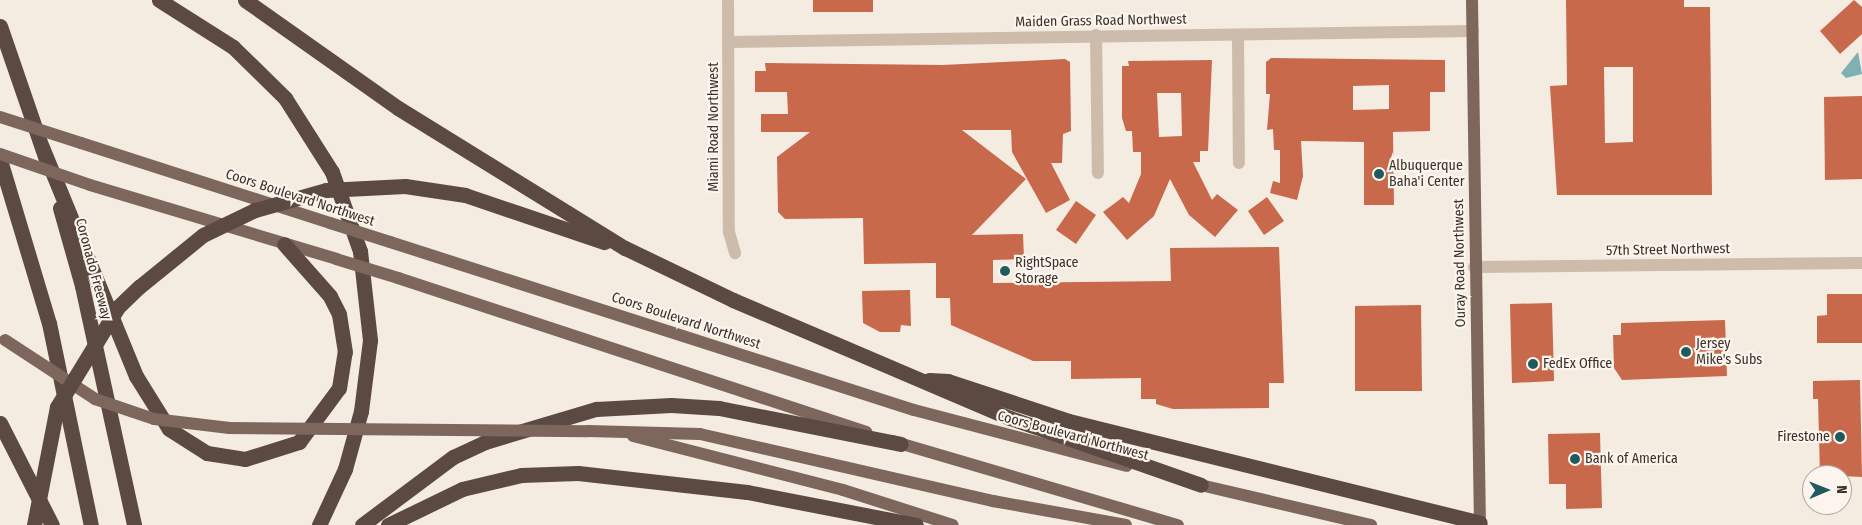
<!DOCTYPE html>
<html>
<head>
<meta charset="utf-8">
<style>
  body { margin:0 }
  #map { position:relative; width:1862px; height:525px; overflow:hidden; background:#f4ebe1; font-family:"Fira Sans Condensed",sans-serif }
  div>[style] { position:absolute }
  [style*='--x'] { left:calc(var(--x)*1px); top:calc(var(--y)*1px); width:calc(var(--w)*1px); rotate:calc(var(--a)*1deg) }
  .water>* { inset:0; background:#7fb0b2 }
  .building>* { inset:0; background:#c8694b }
  .minor>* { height:12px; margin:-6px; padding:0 6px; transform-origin:6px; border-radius:6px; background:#cdbbac }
  .major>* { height:12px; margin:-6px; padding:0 6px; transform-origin:6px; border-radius:6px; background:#7d675c }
  .highway>* { height:15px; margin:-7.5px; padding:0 7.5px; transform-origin:7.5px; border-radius:7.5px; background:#5c4a42 }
  .major-bridge>* { height:12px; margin:-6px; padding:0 6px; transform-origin:6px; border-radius:6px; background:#7d675c }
  .highway-bridge>* { height:15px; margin:-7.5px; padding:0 7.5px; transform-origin:7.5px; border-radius:7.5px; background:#5c4a42 }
  .dots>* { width:14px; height:14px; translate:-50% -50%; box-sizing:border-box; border:2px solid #fbf5ee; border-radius:50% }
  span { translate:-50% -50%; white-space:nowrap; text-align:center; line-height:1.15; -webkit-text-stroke:4.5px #fbf5ee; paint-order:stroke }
  .street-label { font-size:14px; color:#3b302b }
  .poi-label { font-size:14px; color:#3b302b }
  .left { translate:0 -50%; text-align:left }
  .right { translate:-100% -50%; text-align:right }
  .north { position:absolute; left:1802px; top:465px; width:50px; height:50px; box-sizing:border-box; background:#fbf5ee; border:1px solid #aea6a0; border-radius:50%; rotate:89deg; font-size:14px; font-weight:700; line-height:20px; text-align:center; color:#3b302b }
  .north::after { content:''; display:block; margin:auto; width:18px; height:22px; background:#1f5a5e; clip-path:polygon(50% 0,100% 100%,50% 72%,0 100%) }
</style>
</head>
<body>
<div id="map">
  <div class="water">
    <i style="clip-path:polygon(1858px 52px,1862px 74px,1846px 78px,1841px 73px)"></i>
  </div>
  <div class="building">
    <i style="clip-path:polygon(813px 0,873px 0,873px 12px,813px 12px)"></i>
    <i style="clip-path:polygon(evenodd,1566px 0,1684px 0,1684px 7px,1710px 7px,1712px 195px,1557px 195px,1550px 86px,1567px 85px,1566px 0,1604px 67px,1633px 67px,1633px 142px,1605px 143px,1604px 67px)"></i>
    <i style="clip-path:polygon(1854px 0,1862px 7px,1862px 34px,1840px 54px,1820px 31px)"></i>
    <i style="clip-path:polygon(evenodd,1271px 58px,1445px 60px,1445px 92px,1430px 92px,1430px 131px,1393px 132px,1394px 205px,1364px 205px,1364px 142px,1301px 141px,1303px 176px,1297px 200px,1270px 193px,1273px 181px,1280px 183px,1280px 150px,1274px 150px,1273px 129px,1267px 130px,1270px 94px,1266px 94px,1266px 62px,1271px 58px,1389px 85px,1389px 109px,1353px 110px,1353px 86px,1389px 85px)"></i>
    <i style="clip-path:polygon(1065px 59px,1070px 62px,1071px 131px,1063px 134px,1062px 163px,1051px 163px,1070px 200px,1046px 213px,1012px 152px,1011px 130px,962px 130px,1026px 179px,972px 235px,1023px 234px,1024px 259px,993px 260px,993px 283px,1171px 281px,1170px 248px,1279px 247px,1284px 383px,1269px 383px,1269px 408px,1173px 409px,1156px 404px,1156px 399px,1141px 399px,1141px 378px,1071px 379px,1071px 361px,1033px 361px,951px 325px,950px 298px,936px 298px,936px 263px,864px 264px,863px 218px,785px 219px,778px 212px,777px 157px,810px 132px,761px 132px,761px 114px,788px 114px,787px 92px,755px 92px,755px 71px,766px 71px,765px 63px,943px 65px)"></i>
    <i style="clip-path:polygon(evenodd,1212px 60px,1208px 151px,1200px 151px,1200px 162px,1193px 162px,1212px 200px,1217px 194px,1238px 210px,1215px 237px,1189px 215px,1170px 179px,1154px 216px,1127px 240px,1103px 212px,1123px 197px,1129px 203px,1141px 174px,1141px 152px,1133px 152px,1132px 131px,1126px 131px,1122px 118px,1122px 66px,1129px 66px,1128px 61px,1212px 60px,1157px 93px,1181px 93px,1182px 136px,1159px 137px,1157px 93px)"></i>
    <i style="clip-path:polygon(1862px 96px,1862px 179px,1825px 180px,1824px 97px)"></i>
    <i style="clip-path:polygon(1267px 197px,1284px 221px,1264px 235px,1248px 211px)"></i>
    <i style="clip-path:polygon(1076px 201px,1096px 215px,1076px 244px,1056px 230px)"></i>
    <i style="clip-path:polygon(910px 290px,911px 326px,901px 325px,900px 332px,880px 332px,863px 323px,862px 291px)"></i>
    <i style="clip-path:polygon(1827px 294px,1862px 294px,1862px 343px,1817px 343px,1817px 316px,1827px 315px)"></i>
    <i style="clip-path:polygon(1552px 303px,1554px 381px,1512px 383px,1510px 304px)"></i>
    <i style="clip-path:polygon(1421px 305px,1422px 391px,1355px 391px,1355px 306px)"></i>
    <i style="clip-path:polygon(1725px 320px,1727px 376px,1622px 380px,1614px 368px,1613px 335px,1621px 335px,1621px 323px)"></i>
    <i style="clip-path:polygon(1860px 380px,1862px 477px,1820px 475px,1818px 399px,1813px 399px,1813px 381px)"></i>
    <i style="clip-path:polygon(1600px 433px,1602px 508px,1566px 509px,1566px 484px,1549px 484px,1548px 434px)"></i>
  </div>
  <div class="minor">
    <i style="--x:728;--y:0;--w:232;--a:89.8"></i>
    <i style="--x:729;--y:232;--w:22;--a:74"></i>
    <i style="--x:1096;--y:35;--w:138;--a:89.2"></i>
    <i style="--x:1238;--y:35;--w:128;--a:89.6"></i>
    <i style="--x:729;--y:42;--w:744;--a:-0.85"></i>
    <i style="--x:1474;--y:267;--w:388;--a:-0.6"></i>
  </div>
  <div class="major">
    <i style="--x:1472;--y:0;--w:525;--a:89.13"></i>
    <i style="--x:81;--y:143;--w:262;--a:17.8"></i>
    <i style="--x:90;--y:185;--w:257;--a:16.7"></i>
    <i style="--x:390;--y:242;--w:550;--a:17.78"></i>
    <i style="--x:914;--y:410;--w:220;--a:14.7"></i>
    <i style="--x:398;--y:278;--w:493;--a:18.2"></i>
    <i style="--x:588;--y:431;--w:112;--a:1.5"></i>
    <i style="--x:700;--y:434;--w:301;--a:12.9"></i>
    <i style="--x:993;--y:501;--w:135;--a:10.2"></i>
    <i style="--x:633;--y:436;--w:217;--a:14.4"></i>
    <i style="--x:843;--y:490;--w:115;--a:17.7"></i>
    <i style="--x:892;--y:441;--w:298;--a:16.4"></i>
    <i style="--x:1192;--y:483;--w:184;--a:13.2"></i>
  </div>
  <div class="highway">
    <i style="--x:159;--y:0;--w:88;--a:32.4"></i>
    <i style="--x:233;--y:47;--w:73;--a:44.4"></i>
    <i style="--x:285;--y:98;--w:88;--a:57.6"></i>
    <i style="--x:332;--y:172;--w:84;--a:70.5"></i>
    <i style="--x:360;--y:251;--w:90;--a:83.6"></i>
    <i style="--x:370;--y:340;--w:72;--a:97.2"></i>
    <i style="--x:361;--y:411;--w:60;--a:105.4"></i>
    <i style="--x:345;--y:469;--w:62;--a:114.9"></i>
    <i style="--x:245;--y:0;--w:187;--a:35.2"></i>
    <i style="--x:398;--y:108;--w:267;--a:31.7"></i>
    <i style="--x:625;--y:248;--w:120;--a:25.7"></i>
    <i style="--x:733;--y:300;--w:301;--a:23.1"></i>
    <i style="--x:1010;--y:418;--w:202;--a:19.3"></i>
    <i style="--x:0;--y:26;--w:139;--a:71"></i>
    <i style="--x:42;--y:147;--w:248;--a:67.7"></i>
    <i style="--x:136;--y:376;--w:62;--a:58.1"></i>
    <i style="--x:169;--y:429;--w:45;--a:32.3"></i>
    <i style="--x:207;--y:453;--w:38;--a:9"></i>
    <i style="--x:245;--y:459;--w:57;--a:-17.5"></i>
    <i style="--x:299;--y:442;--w:67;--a:-53.5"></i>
    <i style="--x:339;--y:388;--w:36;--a:-81"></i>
    <i style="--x:345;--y:352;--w:38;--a:-99"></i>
    <i style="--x:339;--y:314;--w:20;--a:-117"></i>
    <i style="--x:330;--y:296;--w:69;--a:-131.5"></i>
    <i style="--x:0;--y:160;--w:170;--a:73.3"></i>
    <i style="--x:49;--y:323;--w:206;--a:78.3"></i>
    <i style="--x:405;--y:186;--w:61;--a:8.5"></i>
    <i style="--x:465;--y:195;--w:147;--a:18.7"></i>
    <i style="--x:60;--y:208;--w:81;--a:74.2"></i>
    <i style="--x:82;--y:286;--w:245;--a:77.7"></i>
    <i style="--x:929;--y:380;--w:19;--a:3"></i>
    <i style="--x:948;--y:381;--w:127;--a:18.3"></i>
    <i style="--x:1069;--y:421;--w:423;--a:13.9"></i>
    <i style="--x:0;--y:423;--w:114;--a:63"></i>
    <i style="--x:362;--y:525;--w:114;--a:-36.8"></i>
    <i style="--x:453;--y:457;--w:35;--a:-25"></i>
    <i style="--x:485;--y:442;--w:116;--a:-16.6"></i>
    <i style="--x:596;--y:409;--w:75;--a:-3.1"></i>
    <i style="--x:671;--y:405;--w:48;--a:3.6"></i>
    <i style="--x:719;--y:408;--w:185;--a:11.2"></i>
    <i style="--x:388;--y:525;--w:82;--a:-25.9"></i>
    <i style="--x:462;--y:489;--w:61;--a:-13.3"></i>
    <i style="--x:521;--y:475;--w:57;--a:-2"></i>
    <i style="--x:578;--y:473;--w:170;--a:6.4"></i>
    <i style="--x:747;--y:492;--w:172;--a:11"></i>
  </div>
  <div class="major-bridge">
    <i style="--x:0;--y:117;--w:85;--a:17.8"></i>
    <i style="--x:0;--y:154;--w:95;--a:19"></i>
    <i style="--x:330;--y:223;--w:63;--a:17.6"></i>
    <i style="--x:336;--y:259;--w:65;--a:17"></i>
    <i style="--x:5;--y:340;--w:108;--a:33.2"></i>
    <i style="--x:95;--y:399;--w:62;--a:18.7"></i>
    <i style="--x:154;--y:419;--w:76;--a:6.8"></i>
    <i style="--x:229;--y:428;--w:359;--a:0.5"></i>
  </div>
  <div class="highway-bridge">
    <i style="--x:34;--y:525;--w:120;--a:-79"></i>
    <i style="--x:57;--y:407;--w:117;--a:-58.6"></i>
    <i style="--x:118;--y:307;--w:29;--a:-44"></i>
    <i style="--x:139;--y:287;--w:82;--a:-39.1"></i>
    <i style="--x:203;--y:235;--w:58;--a:-25.7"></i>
    <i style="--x:255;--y:210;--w:74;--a:-15.7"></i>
    <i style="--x:326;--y:190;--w:79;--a:-2.9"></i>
  </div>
  <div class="dots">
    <i style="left:1379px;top:174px;background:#1f5a5e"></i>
    <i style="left:1005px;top:271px;background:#1f5a5e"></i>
    <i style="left:1686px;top:352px;background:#1f5a5e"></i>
    <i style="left:1533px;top:364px;background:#1f5a5e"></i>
    <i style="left:1840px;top:437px;background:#1f5a5e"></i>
    <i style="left:1575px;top:459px;background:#1f5a5e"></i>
  </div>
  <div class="street-label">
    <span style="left:1101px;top:21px;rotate:-1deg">Maiden Grass Road Northwest</span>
    <span style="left:714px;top:127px;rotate:-90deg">Miami Road Northwest</span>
    <span style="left:300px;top:198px;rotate:18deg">Coors Boulevard Northwest</span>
    <span style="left:1668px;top:250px;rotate:-1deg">57th Street Northwest</span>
    <span style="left:1460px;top:263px;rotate:-91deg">Ouray Road Northwest</span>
    <span style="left:93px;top:269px;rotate:75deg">Coronado Freeway</span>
    <span style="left:686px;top:321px;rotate:18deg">Coors Boulevard Northwest</span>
    <span style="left:1073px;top:436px;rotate:15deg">Coors Boulevard Northwest</span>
  </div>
  <div class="poi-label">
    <span class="left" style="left:1389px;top:174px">Albuquerque<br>Baha'i Center</span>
    <span class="left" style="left:1015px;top:271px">RightSpace<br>Storage</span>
    <span class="left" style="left:1696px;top:352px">Jersey<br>Mike's Subs</span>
    <span class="left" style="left:1543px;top:364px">FedEx Office</span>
    <span class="right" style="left:1830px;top:437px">Firestone</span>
    <span class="left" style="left:1585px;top:459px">Bank of America</span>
  </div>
  <div class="north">N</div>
</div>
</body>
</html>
